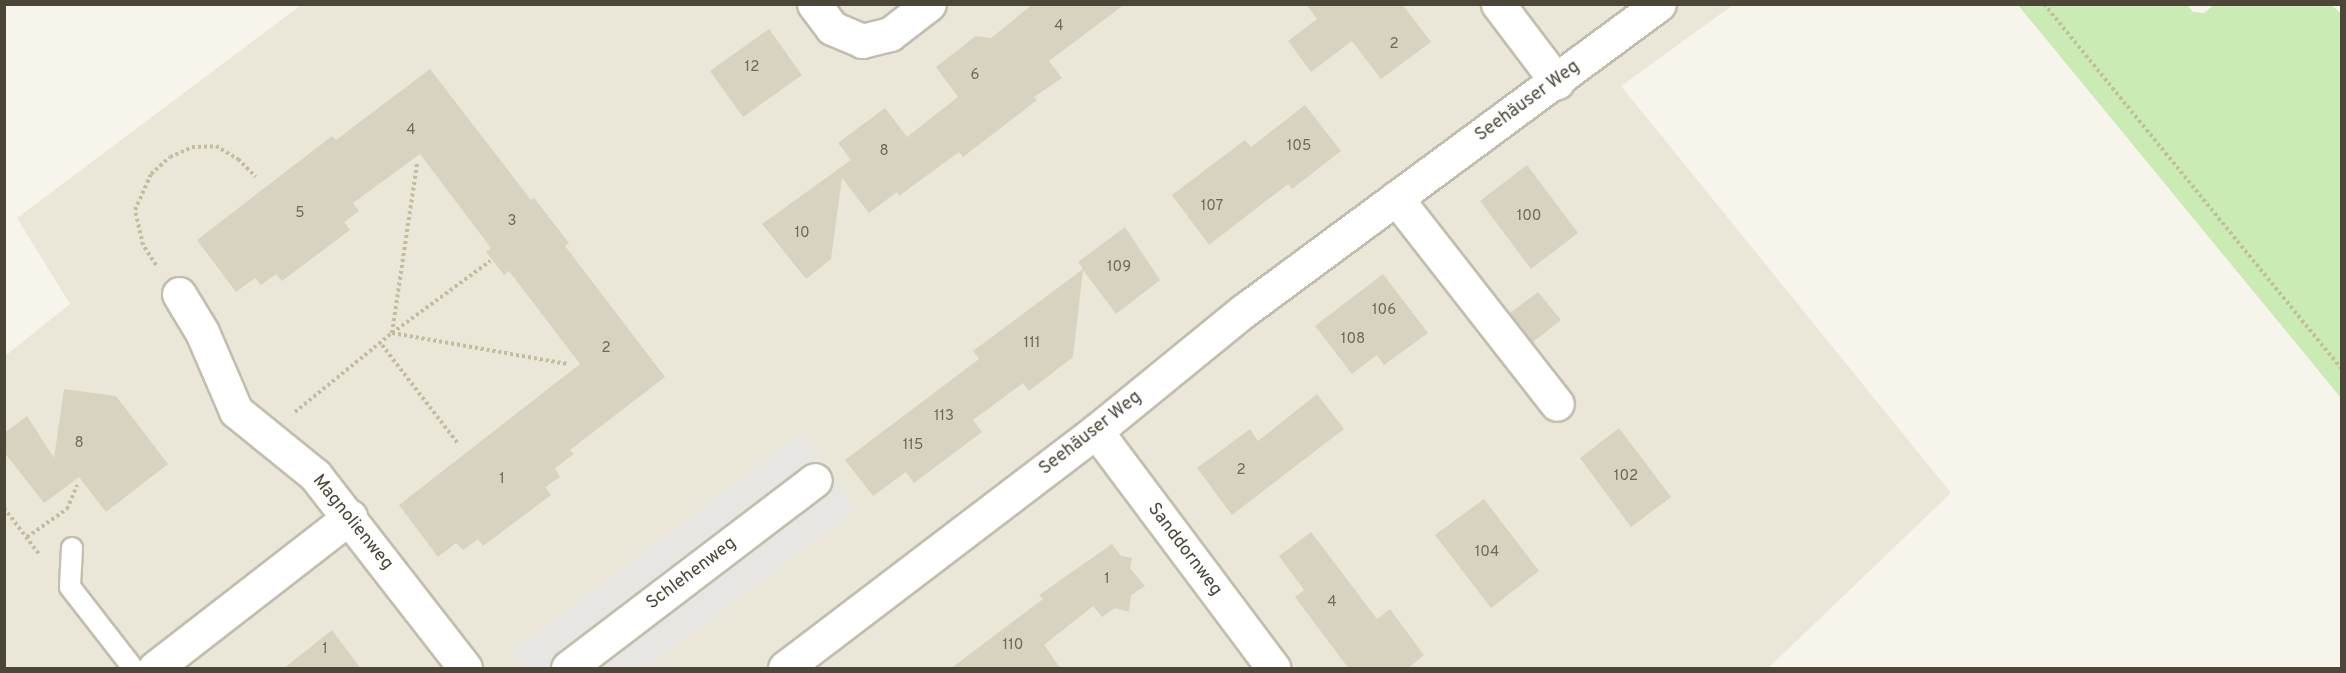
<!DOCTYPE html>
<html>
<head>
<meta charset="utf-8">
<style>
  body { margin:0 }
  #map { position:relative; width:2346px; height:673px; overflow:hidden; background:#f6f4eb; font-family:Overpass,sans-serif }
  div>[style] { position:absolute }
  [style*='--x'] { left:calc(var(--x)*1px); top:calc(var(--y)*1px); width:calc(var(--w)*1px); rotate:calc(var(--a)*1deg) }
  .residential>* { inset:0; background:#eae7d9 }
  .green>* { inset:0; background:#caebb3 }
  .parking>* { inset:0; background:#e8e6e2 }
  .building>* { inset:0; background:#d8d2c0 }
  .path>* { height:4px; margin-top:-2px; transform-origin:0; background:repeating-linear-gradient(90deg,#c4bc9e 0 3px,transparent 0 6px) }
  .roads { filter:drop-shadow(2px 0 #c2bead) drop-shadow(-2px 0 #c2bead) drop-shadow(0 2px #c2bead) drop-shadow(0 -2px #c2bead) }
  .lane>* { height:20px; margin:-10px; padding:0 10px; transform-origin:10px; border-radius:10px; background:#fff }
  .street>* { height:33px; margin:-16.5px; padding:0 16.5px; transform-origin:16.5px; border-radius:16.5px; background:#fff }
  span { translate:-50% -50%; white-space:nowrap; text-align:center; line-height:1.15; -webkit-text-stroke:6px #fff; paint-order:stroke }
  .number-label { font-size:15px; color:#6e695a }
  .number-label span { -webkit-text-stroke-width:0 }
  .street-label { font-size:18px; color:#4b4638 }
  .frame { position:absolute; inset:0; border:6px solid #4b4638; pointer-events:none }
</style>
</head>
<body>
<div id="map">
  <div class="residential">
    <i style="clip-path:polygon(301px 5px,1733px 5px,1621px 86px,1951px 493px,1768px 668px,5px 668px,5px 356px,70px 304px,17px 218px)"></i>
  </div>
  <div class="green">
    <i style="clip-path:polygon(2187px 4px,2193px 12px,2204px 13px,2214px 5px,2332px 5px,2341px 14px,2341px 398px,2018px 5px)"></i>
  </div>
  <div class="parking">
    <i style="clip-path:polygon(801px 433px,857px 510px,648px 668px,524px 668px,511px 652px)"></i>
  </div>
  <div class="building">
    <i style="clip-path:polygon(1033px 4px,1125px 4px,1049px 61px,1062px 78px,1034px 97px,1037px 100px,963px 157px,959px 152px,899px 196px,897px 192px,869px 213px,842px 178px,831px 259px,806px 279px,762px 224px,851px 160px,838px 143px,885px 108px,907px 137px,958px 97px,936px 67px,976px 36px,991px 38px)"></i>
    <i style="clip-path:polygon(1306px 4px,1402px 4px,1431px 42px,1381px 79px,1352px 41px,1311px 72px,1288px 41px,1317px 19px)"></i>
    <i style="clip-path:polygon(769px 29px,802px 75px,743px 117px,710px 71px)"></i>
    <i style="clip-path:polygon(430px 69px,531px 200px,534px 198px,569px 243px,565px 246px,665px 377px,570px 450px,574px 454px,555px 468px,560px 477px,545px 487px,551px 495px,483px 546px,478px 539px,463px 550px,456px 543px,438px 557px,399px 505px,580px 364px,509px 271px,504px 275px,486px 252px,491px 248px,420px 154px,353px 203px,359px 211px,344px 222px,350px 230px,282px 281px,276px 274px,261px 285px,255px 278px,236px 292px,197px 240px,332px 136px,336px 140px)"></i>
    <i style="clip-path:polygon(1305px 105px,1341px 151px,1292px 189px,1288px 184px,1209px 245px,1172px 195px,1245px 140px,1251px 147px)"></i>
    <i style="clip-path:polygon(1527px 165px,1578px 233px,1531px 269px,1480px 201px)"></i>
    <i style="clip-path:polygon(1125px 227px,1160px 280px,1116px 314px,1083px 270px,1073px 357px,1029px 391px,1023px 383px,973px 420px,982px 432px,914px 483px,906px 472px,873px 496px,845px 460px,979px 359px,973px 351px,1083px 269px,1078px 262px)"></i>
    <i style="clip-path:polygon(1383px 274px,1428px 333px,1384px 365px,1377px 355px,1352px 374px,1315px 326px)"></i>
    <i style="clip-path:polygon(1538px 292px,1561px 320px,1533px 342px,1510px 313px)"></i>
    <i style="clip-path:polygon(64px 389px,116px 396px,168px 464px,106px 512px,79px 477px,44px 503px,4px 452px,4px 433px,27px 416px,54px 458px)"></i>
    <i style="clip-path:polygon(1317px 394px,1344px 429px,1232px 515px,1197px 468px,1250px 429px,1258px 441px)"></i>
    <i style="clip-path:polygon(1619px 428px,1671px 497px,1631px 527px,1580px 458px)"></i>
    <i style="clip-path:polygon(1484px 499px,1539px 571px,1491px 608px,1435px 535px)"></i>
    <i style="clip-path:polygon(1311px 532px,1377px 619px,1390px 609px,1424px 655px,1407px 669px,1349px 669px,1295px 597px,1304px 590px,1279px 556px)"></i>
    <i style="clip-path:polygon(1112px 544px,1121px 556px,1132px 558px,1130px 568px,1145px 586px,1131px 595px,1129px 612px,1115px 608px,1102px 617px,1093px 606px,1044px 645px,1061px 669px,950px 669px,1043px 599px,1039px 595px)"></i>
    <i style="clip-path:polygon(332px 630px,361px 669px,283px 669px)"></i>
  </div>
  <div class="path">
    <i style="--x:2044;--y:4;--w:471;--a:50.8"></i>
    <i style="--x:156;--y:265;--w:24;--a:-123"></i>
    <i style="--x:143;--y:245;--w:36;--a:-103"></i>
    <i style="--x:135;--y:210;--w:39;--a:-66"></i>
    <i style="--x:151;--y:174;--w:25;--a:-42"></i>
    <i style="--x:170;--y:157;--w:24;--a:-24"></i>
    <i style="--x:192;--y:147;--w:24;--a:-2"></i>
    <i style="--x:216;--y:146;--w:26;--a:31"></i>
    <i style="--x:238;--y:159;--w:25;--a:45"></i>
    <i style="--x:392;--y:333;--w:171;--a:-81.6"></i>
    <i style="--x:392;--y:333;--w:122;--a:-36.3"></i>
    <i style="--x:382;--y:345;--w:126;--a:52.4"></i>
    <i style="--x:295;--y:412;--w:125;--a:-39.2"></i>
    <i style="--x:392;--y:333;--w:178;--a:10"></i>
    <i style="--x:4;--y:508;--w:58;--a:52.7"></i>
    <i style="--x:27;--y:537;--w:49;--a:-35"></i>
    <i style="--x:67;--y:509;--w:26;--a:-67"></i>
  </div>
  <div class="roads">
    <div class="lane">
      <i style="--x:72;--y:548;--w:39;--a:93"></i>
      <i style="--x:70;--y:587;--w:103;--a:52.1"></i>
    </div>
    <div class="street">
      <i style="--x:814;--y:4;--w:30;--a:53"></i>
      <i style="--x:832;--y:28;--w:33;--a:23"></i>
      <i style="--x:862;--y:41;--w:29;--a:-14"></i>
      <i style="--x:890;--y:34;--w:49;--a:-37.6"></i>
      <i style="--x:1498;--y:4;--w:98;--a:52.9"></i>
      <i style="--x:1396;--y:198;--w:261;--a:52"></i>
      <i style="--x:179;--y:294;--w:44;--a:58.8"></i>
      <i style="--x:202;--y:332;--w:86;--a:66.7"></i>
      <i style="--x:236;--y:411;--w:102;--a:39"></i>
      <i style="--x:315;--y:475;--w:244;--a:52.1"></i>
      <i style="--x:1096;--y:431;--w:296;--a:53.2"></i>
      <i style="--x:155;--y:668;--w:247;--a:-37.8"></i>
      <i style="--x:568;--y:668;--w:310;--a:-37.3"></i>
      <i style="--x:785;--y:668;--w:391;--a:-37.3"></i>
      <i style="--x:1096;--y:431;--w:188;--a:-39.2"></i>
      <i style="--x:1242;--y:312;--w:518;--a:-36.45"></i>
    </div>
  </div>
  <div class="number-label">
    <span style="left:1059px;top:27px">4</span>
    <span style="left:1394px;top:45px">2</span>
    <span style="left:752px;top:68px">12</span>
    <span style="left:975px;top:76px">6</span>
    <span style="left:411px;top:131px">4</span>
    <span style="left:1299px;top:147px">105</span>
    <span style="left:884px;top:152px">8</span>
    <span style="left:1212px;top:207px">107</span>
    <span style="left:300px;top:214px">5</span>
    <span style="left:1529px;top:217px">100</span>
    <span style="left:512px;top:222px">3</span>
    <span style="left:802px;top:234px">10</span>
    <span style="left:1119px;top:268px">109</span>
    <span style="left:1384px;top:311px">106</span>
    <span style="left:1353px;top:340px">108</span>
    <span style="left:1032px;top:344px">111</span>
    <span style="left:606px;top:349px">2</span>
    <span style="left:944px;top:417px">113</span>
    <span style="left:79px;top:444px">8</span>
    <span style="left:913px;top:446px">115</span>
    <span style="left:1241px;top:471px">2</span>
    <span style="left:1626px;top:477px">102</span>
    <span style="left:502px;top:480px">1</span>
    <span style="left:1487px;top:553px">104</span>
    <span style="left:1107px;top:580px">1</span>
    <span style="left:1332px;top:603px">4</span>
    <span style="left:1013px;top:646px">110</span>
    <span style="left:325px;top:650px">1</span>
  </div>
  <div class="street-label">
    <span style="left:1528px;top:102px;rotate:-36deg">Seehäuser Weg</span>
    <span style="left:1091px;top:434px;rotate:-38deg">Seehäuser Weg</span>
    <span style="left:352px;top:523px;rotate:51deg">Magnolienweg</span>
    <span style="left:1184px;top:550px;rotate:53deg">Sanddornweg</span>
    <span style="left:692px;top:574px;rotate:-37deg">Schlehenweg</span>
  </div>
  <div class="frame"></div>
</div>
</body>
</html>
